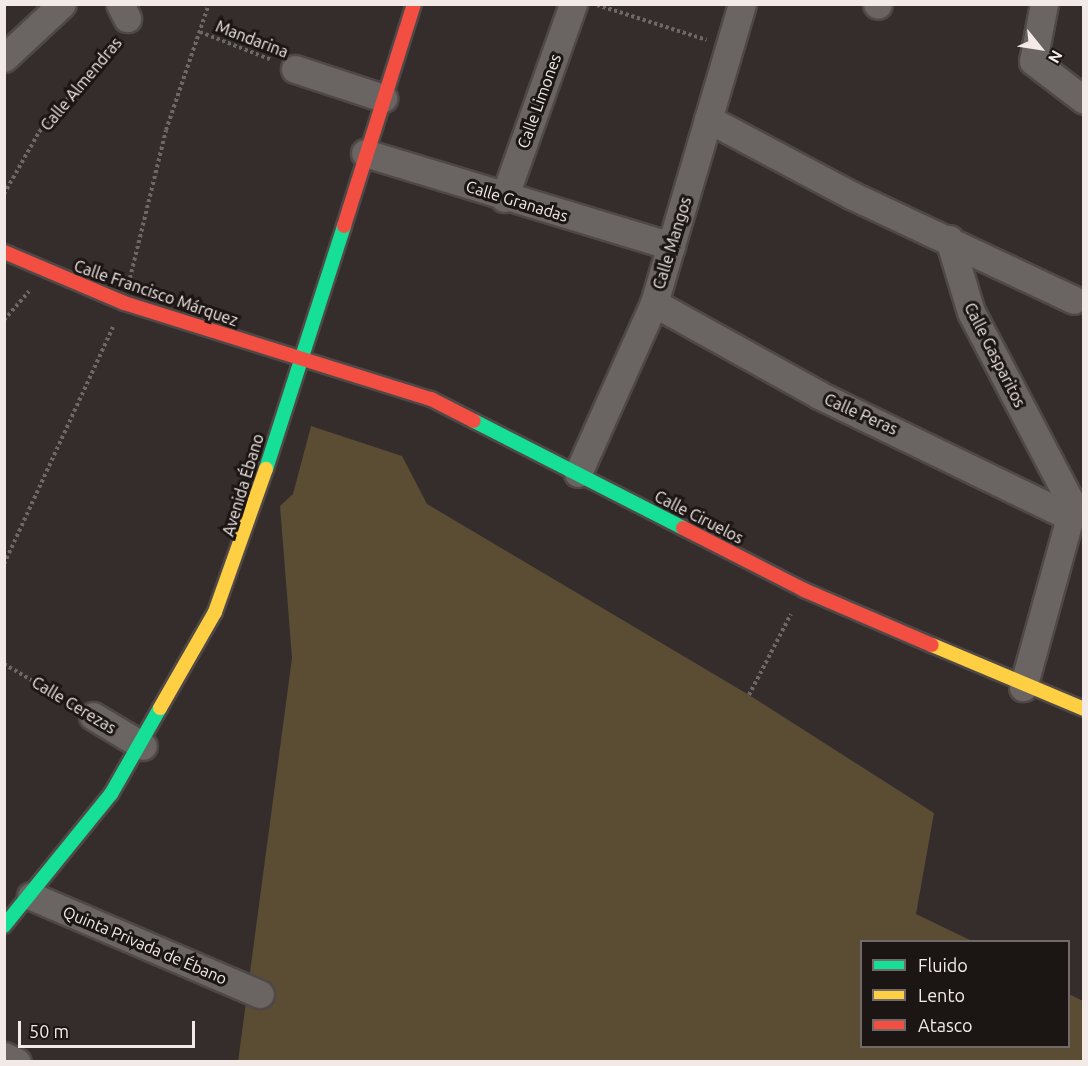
<!DOCTYPE html>
<html>
<head>
<meta charset="utf-8">
<style>
  body { margin:0 }
  #map { position:relative; width:1088px; height:1066px; overflow:hidden; background:#342d2c; font-family:Ubuntu,sans-serif }
  div>[style] { position:absolute }
  [style*='--x'] { left:calc(var(--x)*1px); top:calc(var(--y)*1px); width:calc(var(--w)*1px); rotate:calc(var(--a)*1deg) }
  .green>* { inset:0; background:#5b4c34 }
  .path>* { height:4px; margin-top:-2px; transform-origin:0; background:repeating-linear-gradient(90deg,#6d6868 0 3px,transparent 0 6px) }
  .roads { filter:drop-shadow(2px 0 #4f4847) drop-shadow(-2px 0 #4f4847) drop-shadow(0 2px #4f4847) drop-shadow(0 -2px #4f4847) }
  .street>* { height:27px; margin:-13.5px; padding:0 13.5px; transform-origin:13.5px; border-radius:13.5px; background:#6a6463 }
  .fast>* { height:14px; margin:-7px; padding:0 7px; transform-origin:7px; border-radius:7px; background:#16e098 }
  .slow>* { height:14px; margin:-7px; padding:0 7px; transform-origin:7px; border-radius:7px; background:#ffcf43 }
  .jam>* { height:14px; margin:-7px; padding:0 7px; transform-origin:7px; border-radius:7px; background:#f24e42 }
  span { translate:-50% -50%; white-space:nowrap; text-align:center; line-height:1.15; -webkit-text-stroke:6px #1b1513; paint-order:stroke }
  .street-label { font-size:16px; color:#f3eae8 }
  .frame { position:absolute; inset:0; border:6px solid #f3eae8; pointer-events:none }
  .legend { position:absolute; left:860px; top:940px; width:210px; height:108px; box-sizing:border-box; background:#1b1513; border:2px solid #716a68; margin:0; padding:8px 10px; list-style:none; font-size:18px; color:#f3eae8 }
  .legend li { display:flex; align-items:center; gap:12px; height:30px }
  .legend b { width:30px; border:2px solid #716a68 }
  .north { position:absolute; left:1010px; top:18px; width:60px; height:60px; -webkit-text-stroke:4px #1b1513; paint-order:stroke; rotate:120deg; font-size:16px; font-weight:700; line-height:24px; text-align:center; color:#f3eae8 }
  .north::after { content:''; display:block; margin:auto; width:21px; height:27px; background:#f3eae8; clip-path:polygon(50% 0,100% 100%,50% 72%,0 100%) }
  .scale { position:absolute; left:18px; top:1021px; width:177px; height:27px; box-sizing:border-box; border:3px solid #f3eae8; border-top:0; padding-left:8px; font-size:18px; line-height:21px; white-space:nowrap; color:#f3eae8; -webkit-text-stroke:4px #1b1513; paint-order:stroke }
</style>
</head>
<body>
<div id="map">
  <div class="green">
    <i style="clip-path:polygon(311px 426px,402px 456px,427px 504px,749px 695px,934px 813px,916px 914px,972px 941px,862px 942px,862px 1046px,1068px 1046px,1069px 994px,1083px 1001px,1083px 1061px,238px 1062px,292px 658px,280px 506px,293px 494px)"></i>
  </div>
  <div class="path">
    <i style="--x:597;--y:5;--w:115;--a:17.7"></i>
    <i style="--x:200;--y:32;--w:77;--a:21.3"></i>
    <i style="--x:4;--y:194;--w:71;--a:-60.6"></i>
    <i style="--x:39;--y:132;--w:123;--a:-49.3"></i>
    <i style="--x:130;--y:278;--w:152;--a:-76.3"></i>
    <i style="--x:166;--y:130;--w:133;--a:-71.2"></i>
    <i style="--x:4;--y:320;--w:38;--a:-49"></i>
    <i style="--x:4;--y:564;--w:261;--a:-65.3"></i>
    <i style="--x:4;--y:664;--w:81;--a:30.4"></i>
    <i style="--x:749;--y:695;--w:91;--a:-62.6"></i>
  </div>
  <div class="roads">
    <div class="street">
      <i style="--x:120;--y:4;--w:16;--a:63"></i>
      <i style="--x:877;--y:4;--w:1;--a:45"></i>
      <i style="--x:1044;--y:4;--w:58;--a:100.9"></i>
      <i style="--x:1033;--y:61;--w:64;--a:37.4"></i>
      <i style="--x:4;--y:58;--w:79;--a:-43"></i>
      <i style="--x:295;--y:69;--w:93;--a:18.2"></i>
      <i style="--x:708;--y:119;--w:162;--a:28"></i>
      <i style="--x:851;--y:195;--w:246;--a:25.2"></i>
      <i style="--x:365;--y:153;--w:320;--a:16.9"></i>
      <i style="--x:504;--y:198;--w:206;--a:-70.4"></i>
      <i style="--x:949;--y:239;--w:76;--a:73.2"></i>
      <i style="--x:971;--y:312;--w:219;--a:62.3"></i>
      <i style="--x:1073;--y:506;--w:188;--a:105.4"></i>
      <i style="--x:654;--y:303;--w:189;--a:29.1"></i>
      <i style="--x:819;--y:395;--w:281;--a:25.9"></i>
      <i style="--x:578;--y:473;--w:186;--a:-65.9"></i>
      <i style="--x:654;--y:303;--w:312;--a:-73.6"></i>
      <i style="--x:93;--y:716;--w:58;--a:31"></i>
      <i style="--x:31;--y:896;--w:249;--a:23.2"></i>
      <i style="--x:4;--y:1056;--w:14;--a:25"></i>
    </div>
    <div class="fast">
      <i style="--x:474;--y:421;--w:235;--a:27.1"></i>
      <i style="--x:266;--y:469;--w:255;--a:-72.2"></i>
      <i style="--x:4;--y:926;--w:170;--a:-51"></i>
      <i style="--x:111;--y:794;--w:99;--a:-60.3"></i>
    </div>
    <div class="slow">
      <i style="--x:932;--y:645;--w:165;--a:22.8"></i>
      <i style="--x:160;--y:708;--w:111;--a:-60.2"></i>
      <i style="--x:215;--y:612;--w:152;--a:-70.4"></i>
    </div>
    <div class="jam">
      <i style="--x:344;--y:226;--w:233;--a:-72.5"></i>
      <i style="--x:4;--y:252;--w:130;--a:23"></i>
      <i style="--x:124;--y:303;--w:322;--a:17.4"></i>
      <i style="--x:431;--y:399;--w:48;--a:27.1"></i>
      <i style="--x:683;--y:528;--w:136;--a:27.1"></i>
      <i style="--x:804;--y:590;--w:139;--a:23.3"></i>
    </div>
  </div>
  <div class="street-label">
    <span style="left:252px;top:39px;rotate:21deg">Mandarina</span>
    <span style="left:81px;top:84px;rotate:-50deg">Calle Almendras</span>
    <span style="left:539px;top:101px;rotate:-70deg">Calle Limones</span>
    <span style="left:517px;top:201px;rotate:17deg">Calle Granadas</span>
    <span style="left:672px;top:243px;rotate:-73deg">Calle Mangos</span>
    <span style="left:156px;top:293px;rotate:19deg">Calle Francisco Márquez</span>
    <span style="left:995px;top:355px;rotate:63deg">Calle Gasparitos</span>
    <span style="left:861px;top:414px;rotate:24deg">Calle Peras</span>
    <span style="left:243px;top:485px;rotate:-73deg">Avenida Ébano</span>
    <span style="left:699px;top:517px;rotate:27deg">Calle Ciruelos</span>
    <span style="left:74px;top:705px;rotate:31deg">Calle Cerezas</span>
    <span style="left:145px;top:945px;rotate:23deg">Quinta Privada de Ébano</span>
  </div>
  <div class="frame"></div>
  <ul class="legend">
  <li><b style="height:8px;background:#16e098"></b>Fluido</li>
  <li><b style="height:8px;background:#ffcf43"></b>Lento</li>
  <li><b style="height:8px;background:#f24e42"></b>Atasco</li>
  </ul>
  <div class="north">N</div>
  <div class="scale">50 m</div>
</div>
</body>
</html>
